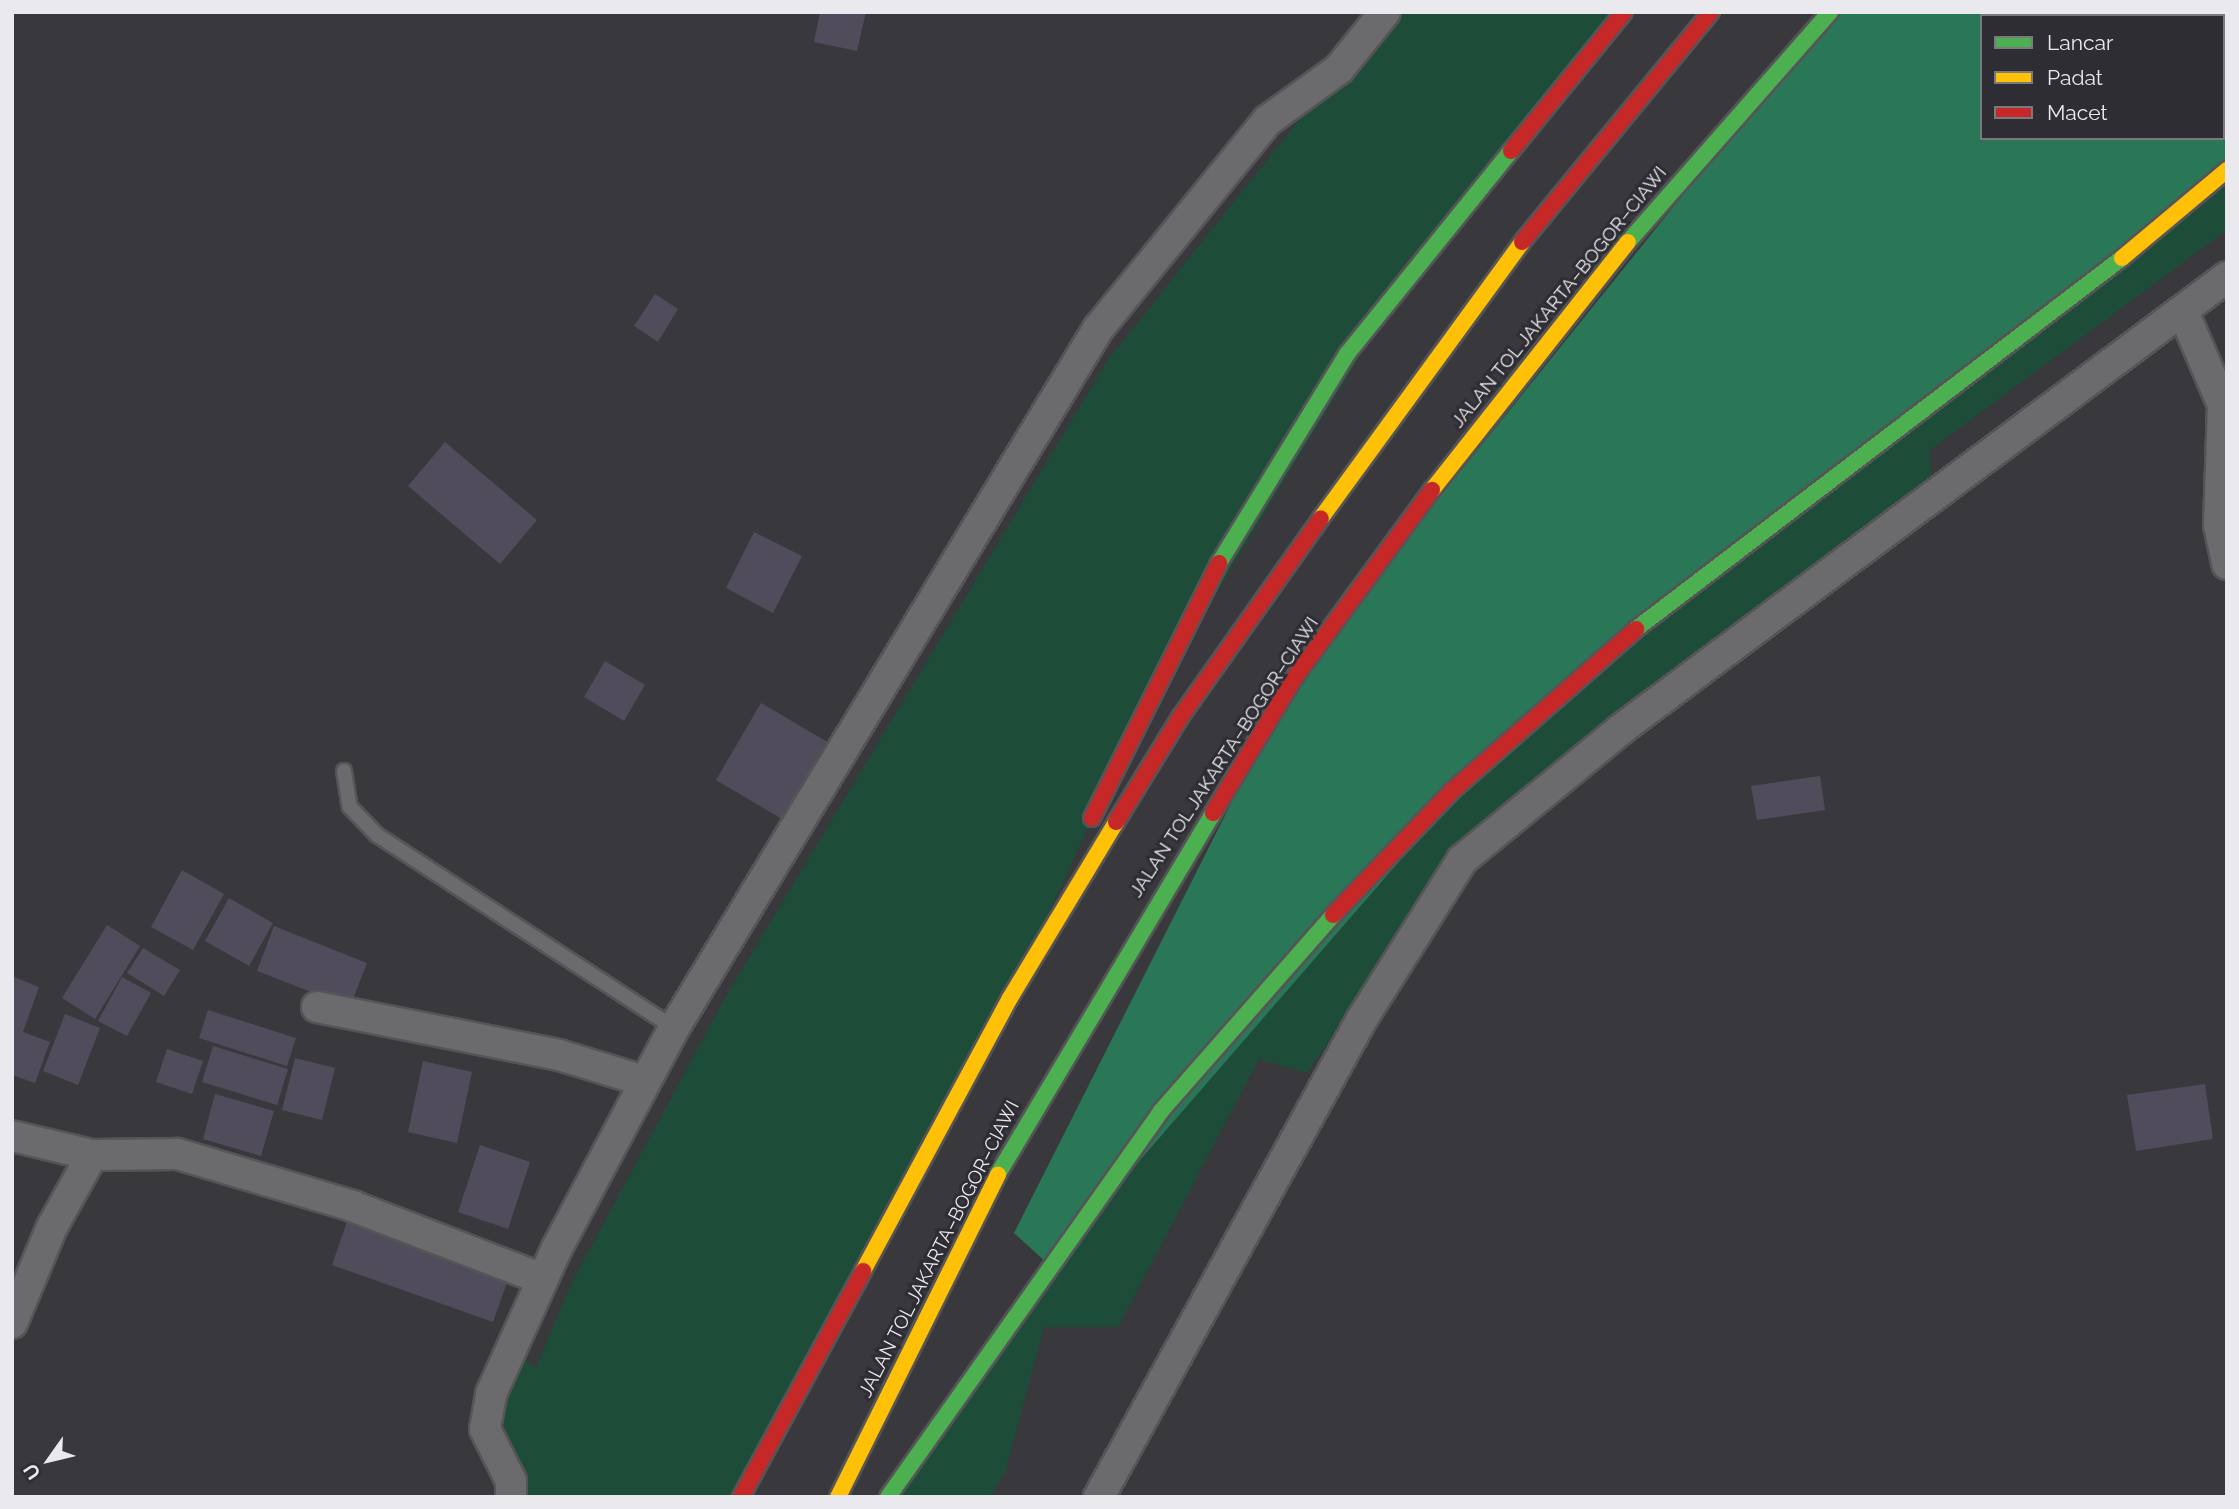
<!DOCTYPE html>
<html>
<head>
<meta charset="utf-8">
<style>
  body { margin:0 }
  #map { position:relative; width:2239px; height:1509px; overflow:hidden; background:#39383c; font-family:Raleway,sans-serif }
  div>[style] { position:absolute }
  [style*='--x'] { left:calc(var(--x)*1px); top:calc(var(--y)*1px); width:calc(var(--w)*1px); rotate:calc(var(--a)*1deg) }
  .green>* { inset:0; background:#1d4c38 }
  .forest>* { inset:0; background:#2a7757 }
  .building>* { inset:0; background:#504c5b }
  .roads { filter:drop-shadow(2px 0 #555558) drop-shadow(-2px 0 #555558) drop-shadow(0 2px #555558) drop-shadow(0 -2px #555558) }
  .lane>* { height:14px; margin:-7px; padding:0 7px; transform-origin:7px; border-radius:7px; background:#6b6b6d }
  .street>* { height:30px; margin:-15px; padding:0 15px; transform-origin:15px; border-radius:15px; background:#6b6b6d }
  .fast>* { height:16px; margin:-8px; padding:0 8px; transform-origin:8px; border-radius:8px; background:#4caf50 }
  .slow>* { height:16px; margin:-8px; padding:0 8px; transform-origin:8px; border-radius:8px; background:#ffc107 }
  .jam>* { height:16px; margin:-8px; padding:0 8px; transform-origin:8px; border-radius:8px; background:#c62828 }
  span { translate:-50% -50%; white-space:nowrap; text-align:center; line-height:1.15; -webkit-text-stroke:6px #2d2d33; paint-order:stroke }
  .street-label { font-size:19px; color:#eaeaee }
  .frame { position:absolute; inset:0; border:14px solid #eaeaee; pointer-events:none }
  .legend { position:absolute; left:1980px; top:14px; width:245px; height:126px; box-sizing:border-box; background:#2d2d33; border:2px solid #79797e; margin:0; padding:9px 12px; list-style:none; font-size:21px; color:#eaeaee }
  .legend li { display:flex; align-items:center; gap:14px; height:35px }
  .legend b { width:35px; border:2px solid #79797e }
  .north { position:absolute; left:14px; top:1425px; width:70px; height:70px; -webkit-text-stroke:5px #2d2d33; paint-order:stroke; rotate:236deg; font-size:19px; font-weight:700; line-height:28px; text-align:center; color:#eaeaee }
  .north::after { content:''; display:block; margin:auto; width:24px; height:32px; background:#eaeaee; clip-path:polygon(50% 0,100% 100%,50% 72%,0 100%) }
</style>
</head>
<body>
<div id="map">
  <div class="green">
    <i style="clip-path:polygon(1385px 12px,1624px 12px,1418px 260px,1129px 738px,1010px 998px,741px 1497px,511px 1497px,491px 1394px,510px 1348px,536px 1368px,571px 1284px,726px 996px,1108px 360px)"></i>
    <i style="clip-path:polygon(2227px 170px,2227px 230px,1930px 450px,1931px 492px,1469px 845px,1307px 1073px,1259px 1059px,1118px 1327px,1044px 1327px,1005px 1473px,990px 1497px,890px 1497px,1158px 1114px,1453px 790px)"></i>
  </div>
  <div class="forest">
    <i style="clip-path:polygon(evenodd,1830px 12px,2227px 12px,2227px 170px,1509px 735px,1049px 1265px,1014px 1233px,1295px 677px,1830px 12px,1982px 16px,2223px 16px,2223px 138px,1982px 138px,1982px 16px)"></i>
  </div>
  <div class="building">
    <i style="clip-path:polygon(820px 12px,866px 12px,857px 51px,814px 42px)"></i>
    <i style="clip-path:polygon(655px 294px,678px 309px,658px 342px,634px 326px)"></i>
    <i style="clip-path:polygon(445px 442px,537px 520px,500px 564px,408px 486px)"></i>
    <i style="clip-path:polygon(754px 532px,802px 556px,773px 613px,726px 588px)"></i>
    <i style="clip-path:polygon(605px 661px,645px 685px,624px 721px,584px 697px)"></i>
    <i style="clip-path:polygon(761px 703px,831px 744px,785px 821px,716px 780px)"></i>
    <i style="clip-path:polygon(1820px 776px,1825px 810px,1757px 820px,1751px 786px)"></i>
    <i style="clip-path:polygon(182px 870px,224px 894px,193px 950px,151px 927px)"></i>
    <i style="clip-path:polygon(229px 898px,273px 923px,249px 966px,205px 941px)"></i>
    <i style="clip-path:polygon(107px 925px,140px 946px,95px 1019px,62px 998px)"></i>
    <i style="clip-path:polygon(274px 926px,367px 963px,350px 1007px,257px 971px)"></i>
    <i style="clip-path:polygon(143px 948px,180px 970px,164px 996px,127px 973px)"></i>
    <i style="clip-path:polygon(12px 976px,39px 987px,23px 1032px,50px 1042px,35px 1083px,12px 1075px)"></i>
    <i style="clip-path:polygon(122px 977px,151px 993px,127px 1036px,98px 1021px)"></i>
    <i style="clip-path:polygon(208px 1010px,296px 1038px,287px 1066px,199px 1038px)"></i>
    <i style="clip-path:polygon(65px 1014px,100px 1028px,78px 1085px,43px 1071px)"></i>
    <i style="clip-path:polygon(213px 1046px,288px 1069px,277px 1105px,202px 1082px)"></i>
    <i style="clip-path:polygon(167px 1049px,203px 1061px,192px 1094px,156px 1082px)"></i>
    <i style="clip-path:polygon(295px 1058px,335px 1068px,322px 1120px,282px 1110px)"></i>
    <i style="clip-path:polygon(423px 1061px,472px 1072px,457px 1143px,408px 1132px)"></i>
    <i style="clip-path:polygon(2205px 1084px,2213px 1139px,2136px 1151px,2127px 1095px)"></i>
    <i style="clip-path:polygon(215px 1094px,274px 1111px,261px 1156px,203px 1139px)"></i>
    <i style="clip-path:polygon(480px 1145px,530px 1162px,508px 1229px,458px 1212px)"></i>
    <i style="clip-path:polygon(349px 1216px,510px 1274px,493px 1322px,332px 1265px)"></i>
  </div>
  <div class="roads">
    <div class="lane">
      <i style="--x:344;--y:771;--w:36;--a:81"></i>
      <i style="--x:350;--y:807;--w:39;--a:46"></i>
      <i style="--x:377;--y:835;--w:354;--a:33"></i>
    </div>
    <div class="street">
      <i style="--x:2184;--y:314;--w:99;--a:66.8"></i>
      <i style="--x:2223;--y:405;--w:120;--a:91.9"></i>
      <i style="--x:2219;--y:525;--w:40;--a:78"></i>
      <i style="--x:317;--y:1007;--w:247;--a:11.2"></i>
      <i style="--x:559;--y:1055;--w:89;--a:17"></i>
      <i style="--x:12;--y:1136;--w:82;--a:13.4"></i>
      <i style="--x:92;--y:1155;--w:85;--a:-0.7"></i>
      <i style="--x:177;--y:1154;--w:183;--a:16.5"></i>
      <i style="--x:352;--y:1206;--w:204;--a:21"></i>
      <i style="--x:12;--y:1323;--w:104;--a:-67.4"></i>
      <i style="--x:52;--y:1227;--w:82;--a:-60.9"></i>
      <i style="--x:511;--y:1497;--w:16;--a:-90"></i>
      <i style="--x:511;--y:1481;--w:58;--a:-116.6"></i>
      <i style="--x:485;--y:1429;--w:36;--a:-80"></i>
      <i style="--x:491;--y:1394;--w:160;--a:-65.7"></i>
      <i style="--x:557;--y:1248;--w:249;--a:-62"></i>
      <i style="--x:674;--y:1028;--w:818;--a:-58.76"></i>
      <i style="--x:1098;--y:329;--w:268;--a:-50.9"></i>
      <i style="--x:1267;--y:121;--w:89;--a:-35.8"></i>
      <i style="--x:1339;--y:69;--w:73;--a:-51.1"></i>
      <i style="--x:1099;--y:1497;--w:546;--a:-61.18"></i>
      <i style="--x:1362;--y:1019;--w:188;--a:-57.8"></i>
      <i style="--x:1462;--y:860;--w:205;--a:-39.4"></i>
      <i style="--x:1620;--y:730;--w:757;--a:-36.73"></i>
    </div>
    <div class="fast">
      <i style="--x:1628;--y:242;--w:306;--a:-48.7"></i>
      <i style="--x:1219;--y:563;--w:245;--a:-58.5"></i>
      <i style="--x:1347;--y:354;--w:261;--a:-51.1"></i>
      <i style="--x:1636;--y:629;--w:611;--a:-37.36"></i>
      <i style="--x:998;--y:1174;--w:420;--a:-59.2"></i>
      <i style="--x:888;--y:1497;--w:473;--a:-54.7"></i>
      <i style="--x:1161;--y:1111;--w:261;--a:-48.7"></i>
    </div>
    <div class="slow">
      <i style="--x:2122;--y:258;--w:137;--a:-40"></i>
      <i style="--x:1432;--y:490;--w:316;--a:-51.7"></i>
      <i style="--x:1321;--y:518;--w:341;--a:-53.9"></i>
      <i style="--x:863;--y:1271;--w:310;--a:-61.7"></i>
      <i style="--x:1010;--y:998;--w:205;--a:-58.9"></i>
      <i style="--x:838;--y:1497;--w:360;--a:-63.6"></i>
    </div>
    <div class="jam">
      <i style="--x:1511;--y:151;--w:179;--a:-50.9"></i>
      <i style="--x:1522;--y:242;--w:298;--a:-50.6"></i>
      <i style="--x:1213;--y:813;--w:159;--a:-58.9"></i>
      <i style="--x:1295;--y:677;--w:232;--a:-53.8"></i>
      <i style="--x:1092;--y:818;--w:285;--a:-63.5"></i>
      <i style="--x:1116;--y:822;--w:124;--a:-58.5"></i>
      <i style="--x:1181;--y:716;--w:242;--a:-54.7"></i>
      <i style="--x:1333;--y:915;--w:173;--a:-46.2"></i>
      <i style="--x:1453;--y:790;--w:244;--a:-41.3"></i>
      <i style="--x:741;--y:1497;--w:257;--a:-61.6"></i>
    </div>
  </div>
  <div class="street-label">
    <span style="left:1559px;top:297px;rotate:-51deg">JALAN TOL JAKARTA–BOGOR–CIAWI</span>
    <span style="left:1224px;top:757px;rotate:-57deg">JALAN TOL JAKARTA–BOGOR–CIAWI</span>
    <span style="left:939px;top:1249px;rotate:-63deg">JALAN TOL JAKARTA–BOGOR–CIAWI</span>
  </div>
  <div class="frame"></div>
  <ul class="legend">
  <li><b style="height:9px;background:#4caf50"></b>Lancar</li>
  <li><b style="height:9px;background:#ffc107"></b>Padat</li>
  <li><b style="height:9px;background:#c62828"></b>Macet</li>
  </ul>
  <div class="north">U</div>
</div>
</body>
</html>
